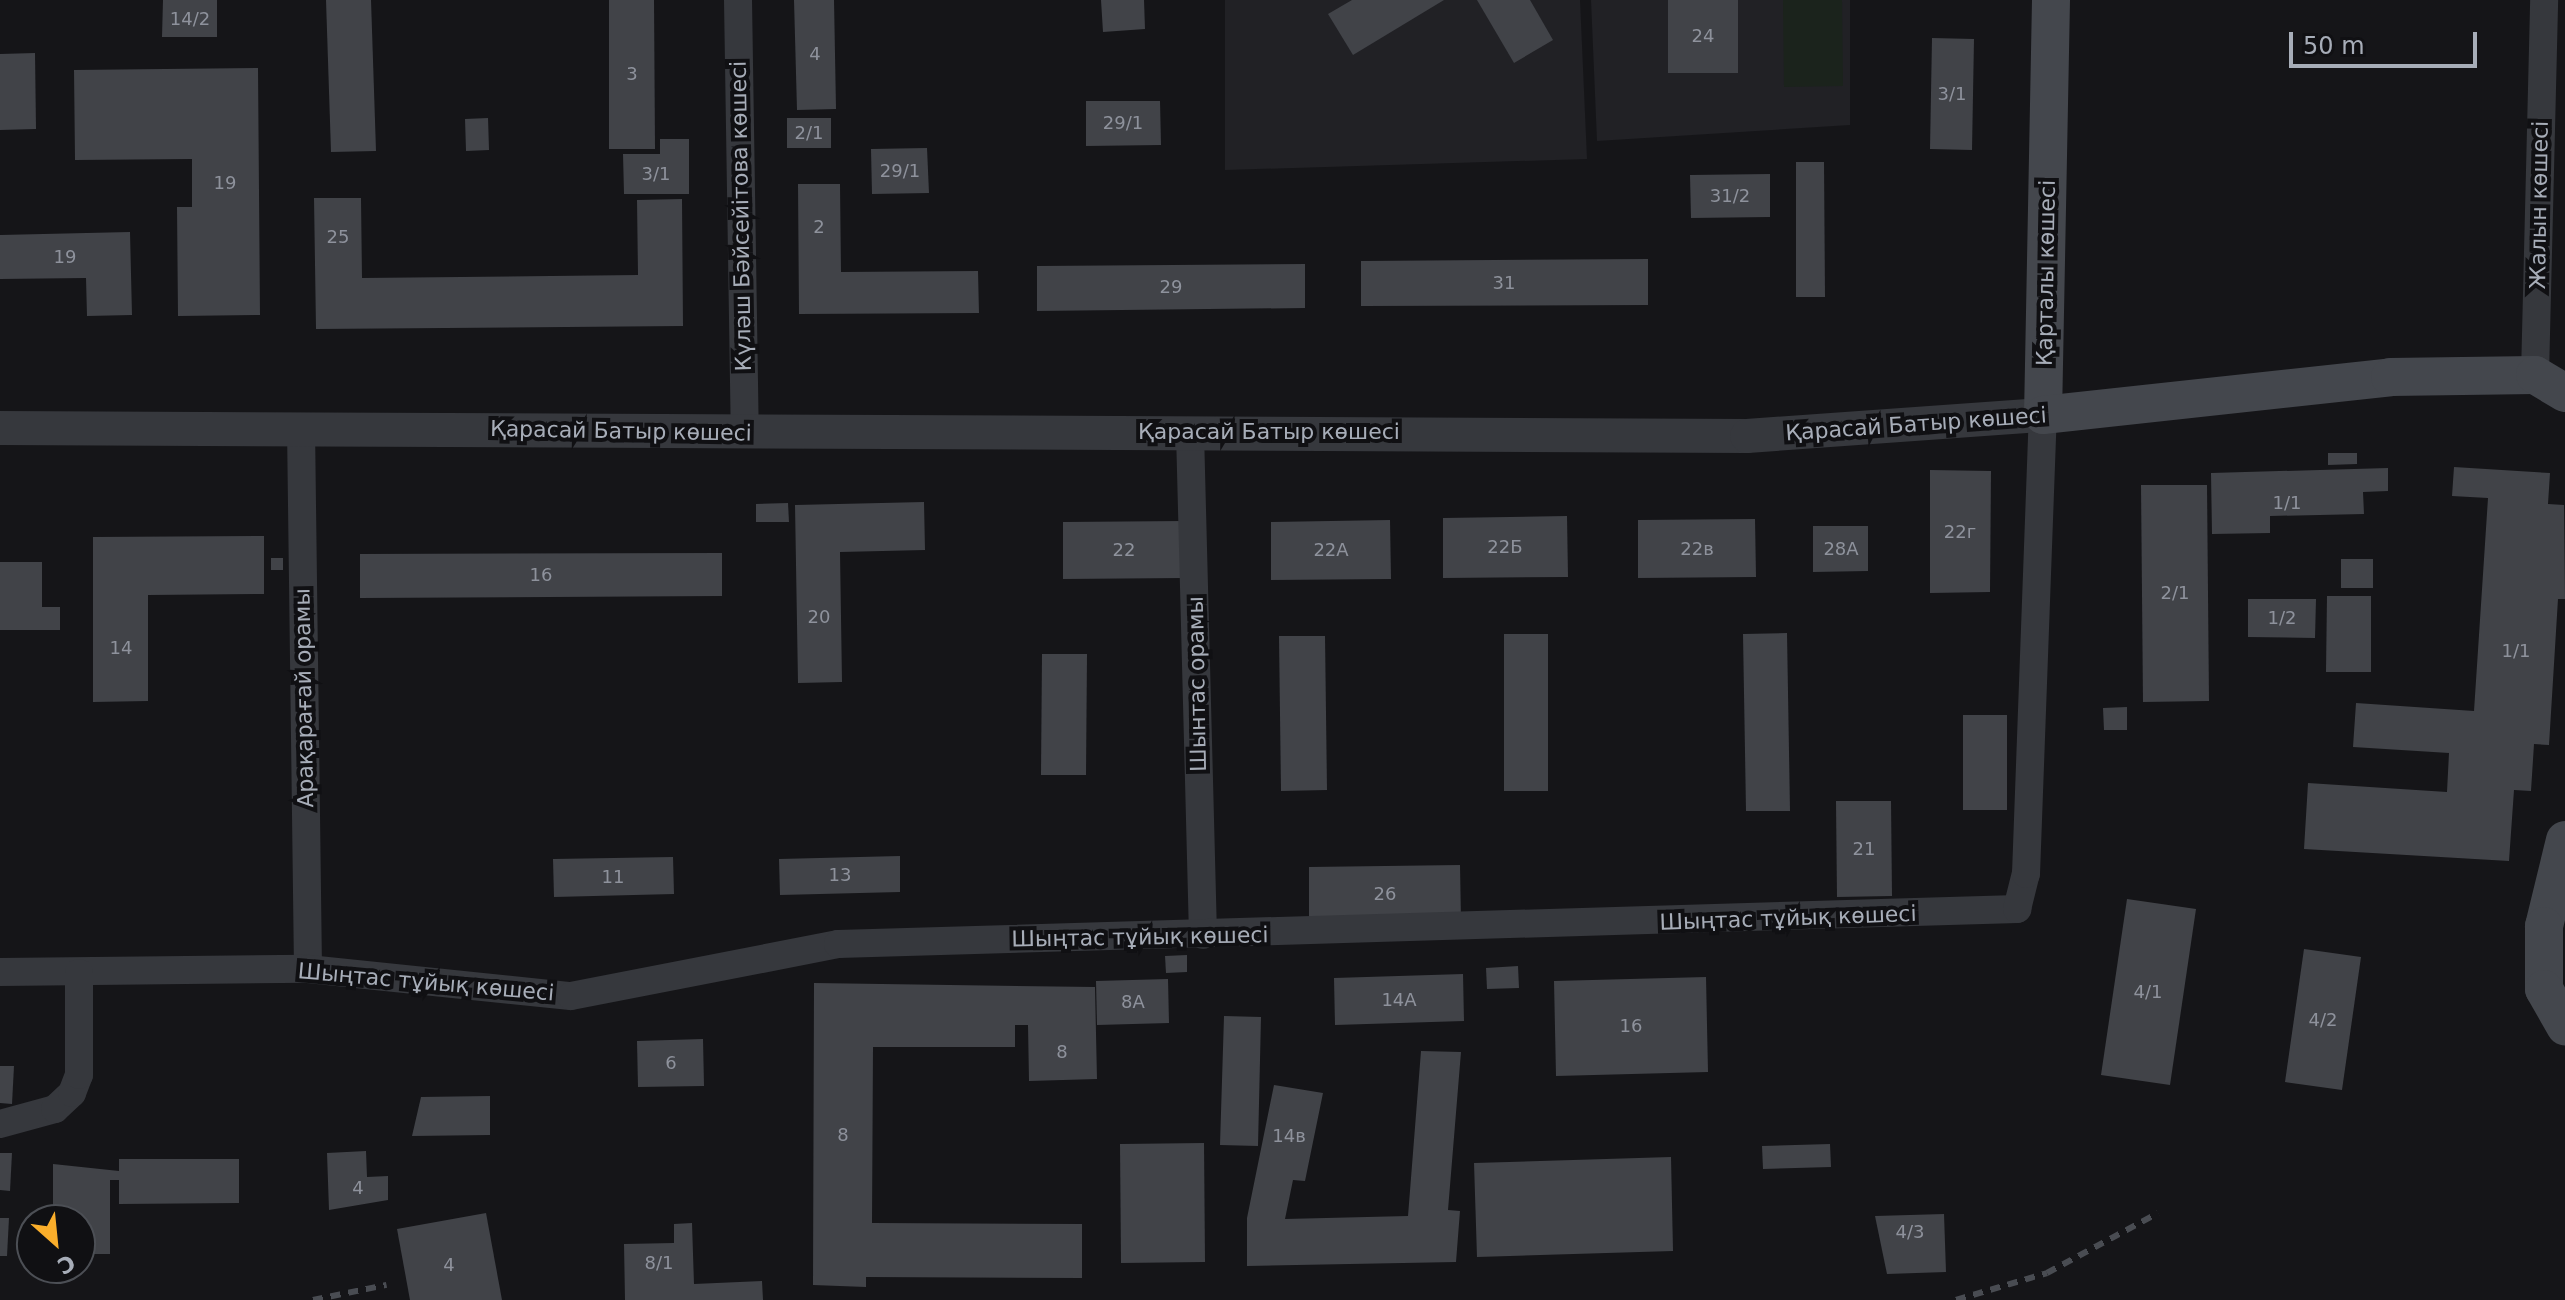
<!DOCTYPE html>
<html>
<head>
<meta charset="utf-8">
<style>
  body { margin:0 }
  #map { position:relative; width:2565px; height:1300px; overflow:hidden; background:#151518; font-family:"DejaVu Sans",sans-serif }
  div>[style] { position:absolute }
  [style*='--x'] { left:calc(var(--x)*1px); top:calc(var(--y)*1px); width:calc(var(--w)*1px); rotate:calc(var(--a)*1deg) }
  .built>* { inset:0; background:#212125 }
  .green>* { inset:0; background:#1b231c }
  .building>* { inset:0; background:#414348 }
  .minor>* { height:28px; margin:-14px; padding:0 14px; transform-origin:14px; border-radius:14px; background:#36383d }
  .tertiary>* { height:34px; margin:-17px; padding:0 17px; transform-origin:17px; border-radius:17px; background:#36383d }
  .secondary>* { height:38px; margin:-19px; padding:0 19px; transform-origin:19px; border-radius:19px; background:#44474d }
  .rail>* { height:6px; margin-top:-3px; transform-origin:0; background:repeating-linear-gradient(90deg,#494c52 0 10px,transparent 0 18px) }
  span { translate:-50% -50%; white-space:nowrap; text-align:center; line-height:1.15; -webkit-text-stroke:8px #101013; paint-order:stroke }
  .number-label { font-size:18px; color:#8e929c }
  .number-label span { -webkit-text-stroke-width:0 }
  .street-label { font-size:22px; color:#a7adb8 }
  .north { position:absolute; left:16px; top:1204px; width:80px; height:80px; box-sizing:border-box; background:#101013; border:2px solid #4c4f55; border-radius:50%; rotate:153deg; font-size:22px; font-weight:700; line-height:32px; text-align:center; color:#a7adb8 }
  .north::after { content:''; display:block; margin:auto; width:28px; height:36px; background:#faae2b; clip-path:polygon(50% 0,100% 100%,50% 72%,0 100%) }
  .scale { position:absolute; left:2289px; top:32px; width:188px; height:36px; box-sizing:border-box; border:4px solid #a7adb8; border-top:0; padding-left:10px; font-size:24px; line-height:28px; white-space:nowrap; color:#a7adb8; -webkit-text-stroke:6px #101013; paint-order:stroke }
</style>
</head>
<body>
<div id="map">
  <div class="built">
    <i style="clip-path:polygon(1225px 0,1580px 0,1587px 159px,1225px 170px)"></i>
    <i style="clip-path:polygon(1591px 0,1850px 0,1850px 125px,1597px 141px)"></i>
  </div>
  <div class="green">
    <i style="clip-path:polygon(1783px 0,1842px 0,1843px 86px,1784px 87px)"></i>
  </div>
  <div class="building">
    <i style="clip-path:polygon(163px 0,217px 0,217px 37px,162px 37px)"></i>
    <i style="clip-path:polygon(326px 0,371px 0,376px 151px,331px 152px)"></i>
    <i style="clip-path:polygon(609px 0,654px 0,655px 149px,609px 149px)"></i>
    <i style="clip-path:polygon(794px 0,834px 0,836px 109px,797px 110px)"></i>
    <i style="clip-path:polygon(1101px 0,1144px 0,1145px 29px,1103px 32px)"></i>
    <i style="clip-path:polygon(1352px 0,1444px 0,1353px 55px,1328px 14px)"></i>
    <i style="clip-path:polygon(1477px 0,1530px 0,1553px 40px,1514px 63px)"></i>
    <i style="clip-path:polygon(1668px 0,1738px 0,1738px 73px,1668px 73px)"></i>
    <i style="clip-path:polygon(1932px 38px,1974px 39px,1972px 150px,1930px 149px)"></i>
    <i style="clip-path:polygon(35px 53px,36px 129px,0 130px,0 54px)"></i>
    <i style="clip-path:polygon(258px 68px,260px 315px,178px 316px,177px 207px,192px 207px,192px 159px,75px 160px,74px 70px)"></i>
    <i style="clip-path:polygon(1086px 101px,1160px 101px,1161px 145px,1086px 146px)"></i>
    <i style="clip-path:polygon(488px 118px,489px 150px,466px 151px,465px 119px)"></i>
    <i style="clip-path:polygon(787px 118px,831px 118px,831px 148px,787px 148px)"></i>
    <i style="clip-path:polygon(660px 139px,689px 139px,689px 194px,624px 194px,623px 154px,660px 154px)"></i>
    <i style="clip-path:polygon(927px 148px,929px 193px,872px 194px,871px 149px)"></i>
    <i style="clip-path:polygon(1796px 162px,1824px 162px,1825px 297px,1796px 297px)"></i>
    <i style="clip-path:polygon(1770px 174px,1770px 217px,1691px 218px,1690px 175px)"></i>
    <i style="clip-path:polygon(798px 184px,840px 184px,841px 272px,978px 271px,979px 313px,799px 314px)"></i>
    <i style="clip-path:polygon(314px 198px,361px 198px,362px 278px,638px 275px,637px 200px,682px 199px,683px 326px,316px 329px)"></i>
    <i style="clip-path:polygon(130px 232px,132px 315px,87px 316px,86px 278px,0 279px,0 235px)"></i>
    <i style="clip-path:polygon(1648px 259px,1648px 305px,1361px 306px,1361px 261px)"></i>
    <i style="clip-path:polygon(1305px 264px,1305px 308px,1037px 311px,1037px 266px)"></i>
    <i style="clip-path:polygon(2328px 453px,2357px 453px,2357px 464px,2328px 465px)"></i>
    <i style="clip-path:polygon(2454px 467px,2550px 473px,2548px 504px,2564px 505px,2565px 599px,2558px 599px,2549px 745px,2534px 744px,2531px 791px,2514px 790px,2509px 861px,2304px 849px,2308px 783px,2447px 792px,2449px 753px,2353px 747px,2356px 703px,2474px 711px,2488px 498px,2452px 496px)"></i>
    <i style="clip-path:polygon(2388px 468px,2388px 491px,2363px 492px,2364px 514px,2270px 516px,2270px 533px,2212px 534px,2211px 473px)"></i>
    <i style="clip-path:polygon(1930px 470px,1991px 471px,1990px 592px,1930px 593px)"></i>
    <i style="clip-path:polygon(2141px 485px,2207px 485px,2209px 701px,2143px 702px)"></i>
    <i style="clip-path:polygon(924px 502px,925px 550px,840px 552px,842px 682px,798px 683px,795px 505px)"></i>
    <i style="clip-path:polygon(788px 503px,789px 522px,756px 522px,756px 504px)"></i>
    <i style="clip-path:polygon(1567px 516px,1568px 577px,1443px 578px,1443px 518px)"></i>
    <i style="clip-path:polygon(1755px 519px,1756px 577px,1638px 578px,1638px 520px)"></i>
    <i style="clip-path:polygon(1390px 520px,1391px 579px,1271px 580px,1271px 522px)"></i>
    <i style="clip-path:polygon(1184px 521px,1184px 578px,1063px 579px,1063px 522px)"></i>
    <i style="clip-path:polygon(1813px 526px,1868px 526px,1868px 571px,1813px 572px)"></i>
    <i style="clip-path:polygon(264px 536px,264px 594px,148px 595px,148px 701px,93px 702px,93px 537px)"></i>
    <i style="clip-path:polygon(722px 553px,722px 596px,360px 598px,360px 554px)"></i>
    <i style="clip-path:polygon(271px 558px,283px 558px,283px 570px,271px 570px)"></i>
    <i style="clip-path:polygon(2341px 559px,2373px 559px,2373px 588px,2341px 588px)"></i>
    <i style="clip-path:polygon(0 562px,42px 562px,42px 607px,60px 607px,60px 630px,0 630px)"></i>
    <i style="clip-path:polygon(2327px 596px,2371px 596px,2371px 672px,2326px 672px)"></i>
    <i style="clip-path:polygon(2248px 599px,2316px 599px,2315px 638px,2248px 637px)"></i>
    <i style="clip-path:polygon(1787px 633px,1790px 811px,1746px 811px,1743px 634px)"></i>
    <i style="clip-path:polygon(1504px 634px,1548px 634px,1548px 791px,1504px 791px)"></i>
    <i style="clip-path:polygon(1279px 636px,1325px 636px,1327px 790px,1281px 791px)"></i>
    <i style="clip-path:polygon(1042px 654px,1087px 654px,1086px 775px,1041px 775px)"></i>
    <i style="clip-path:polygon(2127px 707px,2127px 730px,2104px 730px,2103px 708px)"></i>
    <i style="clip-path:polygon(1963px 715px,2007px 715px,2007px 810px,1963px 810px)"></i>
    <i style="clip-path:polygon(1836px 801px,1891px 801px,1892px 896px,1837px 897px)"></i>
    <i style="clip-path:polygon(900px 856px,900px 892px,780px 895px,779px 859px)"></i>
    <i style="clip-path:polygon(673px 857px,674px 894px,554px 897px,553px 859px)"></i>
    <i style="clip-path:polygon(1460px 865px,1461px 921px,1309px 923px,1309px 867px)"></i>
    <i style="clip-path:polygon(2127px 899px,2196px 909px,2170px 1085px,2101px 1075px)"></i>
    <i style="clip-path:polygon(2304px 949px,2361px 957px,2342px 1090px,2285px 1082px)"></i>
    <i style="clip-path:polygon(1187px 955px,1187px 972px,1166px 973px,1165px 956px)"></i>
    <i style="clip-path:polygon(1518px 966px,1519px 988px,1487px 989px,1486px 968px)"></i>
    <i style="clip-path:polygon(1463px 974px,1464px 1021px,1335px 1025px,1334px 978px)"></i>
    <i style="clip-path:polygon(1706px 977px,1708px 1072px,1556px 1076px,1554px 981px)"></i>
    <i style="clip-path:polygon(1168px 979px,1169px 1023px,1097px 1025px,1096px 981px)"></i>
    <i style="clip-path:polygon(814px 983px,1095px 987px,1097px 1079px,1029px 1081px,1028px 1025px,1015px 1025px,1015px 1047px,873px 1047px,872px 1223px,1082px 1224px,1082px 1278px,866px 1277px,866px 1287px,813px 1285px)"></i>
    <i style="clip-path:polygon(1224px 1016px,1261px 1017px,1258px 1146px,1220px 1145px)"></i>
    <i style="clip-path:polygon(703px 1039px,704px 1086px,638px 1087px,637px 1041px)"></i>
    <i style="clip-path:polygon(1421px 1051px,1461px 1052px,1448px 1210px,1460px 1211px,1456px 1262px,1247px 1266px,1247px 1218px,1274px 1085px,1323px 1093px,1305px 1181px,1293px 1180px,1285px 1219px,1408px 1216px)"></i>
    <i style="clip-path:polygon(0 1066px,14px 1066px,12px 1104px,0 1103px)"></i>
    <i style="clip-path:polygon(490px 1096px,490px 1135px,412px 1136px,421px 1097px)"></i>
    <i style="clip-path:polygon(1204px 1143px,1205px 1262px,1121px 1263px,1120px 1144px)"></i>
    <i style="clip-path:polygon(1830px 1144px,1831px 1167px,1763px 1169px,1762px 1146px)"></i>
    <i style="clip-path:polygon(366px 1151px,367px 1177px,388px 1176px,388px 1200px,329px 1210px,327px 1153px)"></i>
    <i style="clip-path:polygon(0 1153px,12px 1153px,10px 1191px,0 1190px)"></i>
    <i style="clip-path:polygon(1671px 1157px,1673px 1251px,1477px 1257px,1474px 1163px)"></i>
    <i style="clip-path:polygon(119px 1159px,239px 1159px,239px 1203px,119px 1204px,119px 1180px,110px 1180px,110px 1254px,80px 1254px,80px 1220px,53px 1220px,53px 1164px,119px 1171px)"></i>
    <i style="clip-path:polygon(486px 1213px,502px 1300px,410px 1300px,397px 1229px)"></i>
    <i style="clip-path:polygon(1944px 1214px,1946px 1272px,1887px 1274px,1875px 1216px)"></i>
    <i style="clip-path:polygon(0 1218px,9px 1218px,7px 1256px,0 1256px)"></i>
    <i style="clip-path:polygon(692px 1223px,694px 1284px,762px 1281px,763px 1300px,625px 1300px,624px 1244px,674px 1243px,674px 1224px)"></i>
  </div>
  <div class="minor">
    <i style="--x:738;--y:0;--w:432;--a:89.1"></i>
    <i style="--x:2535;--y:375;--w:375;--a:-88.6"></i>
    <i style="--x:301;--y:427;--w:542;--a:89.26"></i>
    <i style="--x:1190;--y:432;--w:503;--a:88.52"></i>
    <i style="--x:0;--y:972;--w:308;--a:-0.6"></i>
    <i style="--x:308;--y:969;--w:264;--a:5.9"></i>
    <i style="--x:571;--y:996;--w:272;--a:-11"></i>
    <i style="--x:838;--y:944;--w:1180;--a:-1.7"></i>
    <i style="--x:2017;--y:909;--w:36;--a:-76"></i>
    <i style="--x:2026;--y:874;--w:459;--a:-87.9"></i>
    <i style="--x:0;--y:1124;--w:57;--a:-15.3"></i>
    <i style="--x:55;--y:1109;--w:23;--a:-43"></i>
    <i style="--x:72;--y:1093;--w:19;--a:-69"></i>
    <i style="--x:79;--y:1075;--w:102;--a:-90"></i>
  </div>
  <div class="tertiary">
    <i style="--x:0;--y:428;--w:1747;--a:0.26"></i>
    <i style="--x:1747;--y:436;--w:297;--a:-4.1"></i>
  </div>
  <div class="secondary">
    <i style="--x:2051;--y:0;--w:415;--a:91.1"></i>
    <i style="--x:2043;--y:415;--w:349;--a:-6.2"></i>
    <i style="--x:2390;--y:377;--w:145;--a:-0.8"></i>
    <i style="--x:2535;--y:375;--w:35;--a:31"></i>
    <i style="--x:2565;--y:840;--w:89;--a:103.7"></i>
    <i style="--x:2544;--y:926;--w:63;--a:90"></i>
    <i style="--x:2544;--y:989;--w:43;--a:60.4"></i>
  </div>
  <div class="rail">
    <i style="--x:313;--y:1300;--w:75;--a:-11.6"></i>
    <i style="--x:1956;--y:1300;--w:95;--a:-16.5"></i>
    <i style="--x:2047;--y:1273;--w:126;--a:-28.4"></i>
  </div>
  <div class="number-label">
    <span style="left:190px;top:19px">14/2</span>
    <span style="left:1703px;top:36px">24</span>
    <span style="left:815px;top:54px">4</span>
    <span style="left:632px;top:74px">3</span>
    <span style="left:1952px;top:94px">3/1</span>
    <span style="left:1123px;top:123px">29/1</span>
    <span style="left:809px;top:133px">2/1</span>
    <span style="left:900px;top:171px">29/1</span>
    <span style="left:656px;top:174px">3/1</span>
    <span style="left:225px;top:183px">19</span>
    <span style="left:1730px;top:196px">31/2</span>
    <span style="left:819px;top:227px">2</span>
    <span style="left:338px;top:237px">25</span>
    <span style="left:65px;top:257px">19</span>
    <span style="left:1504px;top:283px">31</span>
    <span style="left:1171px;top:287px">29</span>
    <span style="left:2287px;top:503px">1/1</span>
    <span style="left:1960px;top:532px">22г</span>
    <span style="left:1505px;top:547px">22Б</span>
    <span style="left:1697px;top:549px">22в</span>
    <span style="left:1841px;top:549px">28А</span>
    <span style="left:1124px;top:550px">22</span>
    <span style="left:1331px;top:550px">22А</span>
    <span style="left:541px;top:575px">16</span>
    <span style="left:2175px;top:593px">2/1</span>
    <span style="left:819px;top:617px">20</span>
    <span style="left:2282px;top:618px">1/2</span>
    <span style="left:121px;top:648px">14</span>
    <span style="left:2516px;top:651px">1/1</span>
    <span style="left:1864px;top:849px">21</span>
    <span style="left:840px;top:875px">13</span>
    <span style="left:613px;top:877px">11</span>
    <span style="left:1385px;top:894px">26</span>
    <span style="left:2148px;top:992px">4/1</span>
    <span style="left:1399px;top:1000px">14А</span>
    <span style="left:1133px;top:1002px">8А</span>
    <span style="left:2323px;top:1020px">4/2</span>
    <span style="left:1631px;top:1026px">16</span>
    <span style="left:1062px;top:1052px">8</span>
    <span style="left:671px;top:1063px">6</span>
    <span style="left:843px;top:1135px">8</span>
    <span style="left:1289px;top:1136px">14в</span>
    <span style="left:358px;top:1188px">4</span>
    <span style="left:1910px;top:1232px">4/3</span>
    <span style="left:659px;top:1263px">8/1</span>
    <span style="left:449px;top:1265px">4</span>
  </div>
  <div class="street-label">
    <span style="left:2539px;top:205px;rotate:-89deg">Жалын көшесі</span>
    <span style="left:741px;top:216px;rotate:-91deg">Күләш Бәйсейітова көшесі</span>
    <span style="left:2046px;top:273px;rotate:-89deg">Қарталы көшесі</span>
    <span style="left:1916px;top:424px;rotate:-4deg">Қарасай Батыр көшесі</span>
    <span style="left:621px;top:431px;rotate:1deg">Қарасай Батыр көшесі</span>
    <span style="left:1269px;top:432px">Қарасай Батыр көшесі</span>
    <span style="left:1197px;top:684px;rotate:-91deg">Шынтас орамы</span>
    <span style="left:304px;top:698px;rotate:-91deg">Арақарағай орамы</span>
    <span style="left:1788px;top:918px;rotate:-2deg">Шыңтас тұйық көшесі</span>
    <span style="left:1140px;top:937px;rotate:-1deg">Шыңтас тұйық көшесі</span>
    <span style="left:426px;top:982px;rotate:5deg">Шыңтас тұйық көшесі</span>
  </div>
  <div class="north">С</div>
  <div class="scale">50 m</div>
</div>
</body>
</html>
